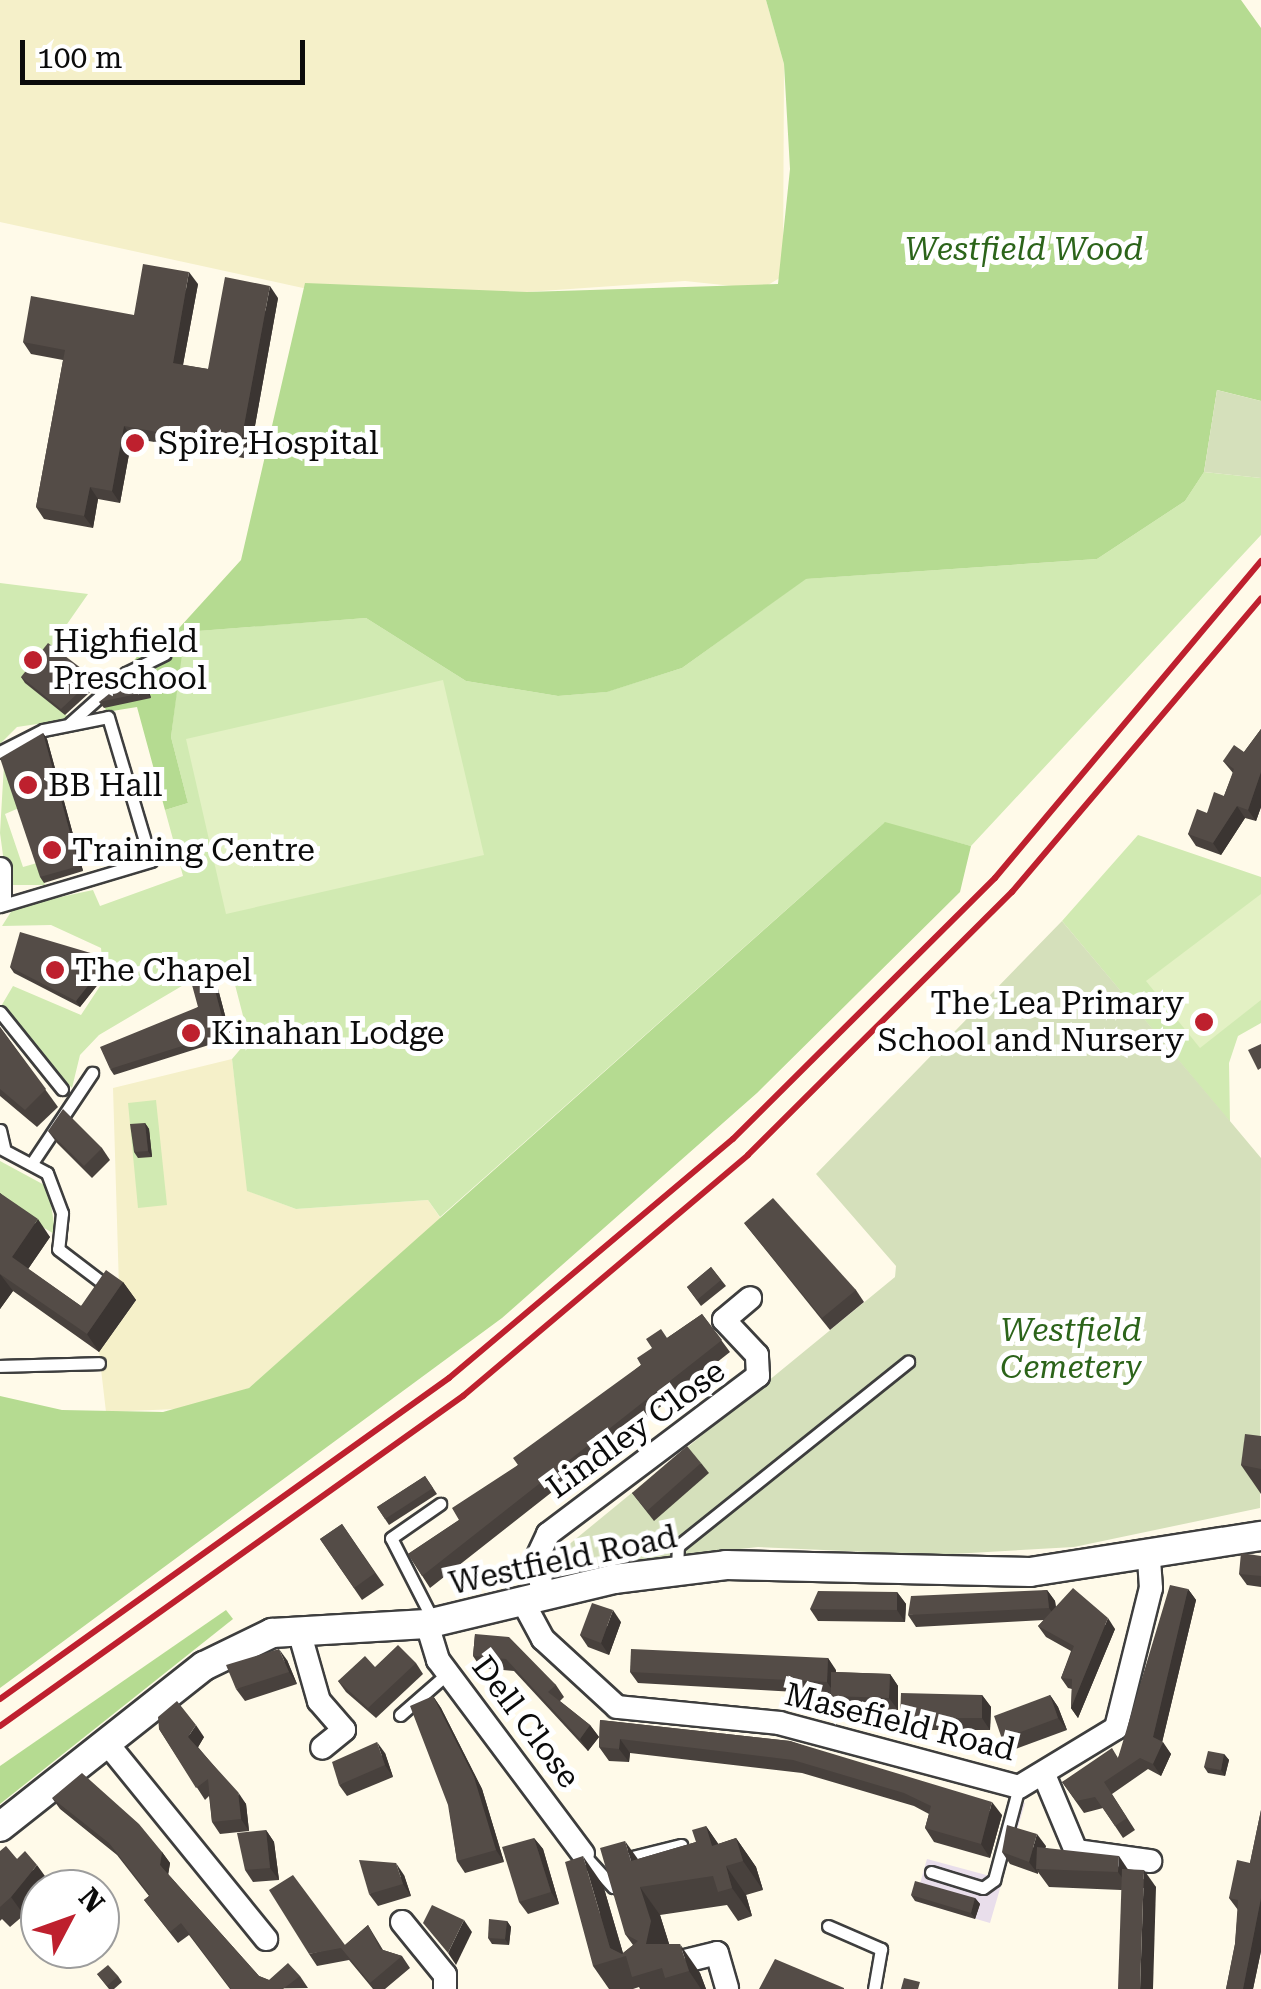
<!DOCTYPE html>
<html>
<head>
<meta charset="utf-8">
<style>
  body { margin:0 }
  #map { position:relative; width:1261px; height:1989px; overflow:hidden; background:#fffae9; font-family:"Roboto Serif",serif }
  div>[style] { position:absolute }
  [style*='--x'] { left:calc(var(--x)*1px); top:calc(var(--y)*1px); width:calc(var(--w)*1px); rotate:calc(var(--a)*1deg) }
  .industrial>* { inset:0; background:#e9deeb }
  .farmland>* { inset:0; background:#f5f0c9 }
  .green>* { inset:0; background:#d1eab2 }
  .forest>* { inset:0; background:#b5db91 }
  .cemetery>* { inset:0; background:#d5e0bb }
  .pitch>* { inset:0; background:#e3f1c4 }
  .roads { filter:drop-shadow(2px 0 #3e3e3e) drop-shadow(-2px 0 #3e3e3e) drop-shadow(0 2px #3e3e3e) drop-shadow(0 -2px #3e3e3e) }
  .service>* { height:11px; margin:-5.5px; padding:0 5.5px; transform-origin:5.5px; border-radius:5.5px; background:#fff }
  .minor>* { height:22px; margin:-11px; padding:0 11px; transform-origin:11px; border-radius:11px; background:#fff }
  .tertiary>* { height:28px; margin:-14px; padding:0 14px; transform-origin:14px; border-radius:14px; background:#fff }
  .rail>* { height:6px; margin:-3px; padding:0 3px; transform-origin:3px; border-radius:3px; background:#be202e }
  .wall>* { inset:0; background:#48413d }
  .shaded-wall>* { inset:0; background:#3b3532 }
  .building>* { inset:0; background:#544c47 }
  .dots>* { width:28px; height:28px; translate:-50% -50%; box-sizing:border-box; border:5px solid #fff; border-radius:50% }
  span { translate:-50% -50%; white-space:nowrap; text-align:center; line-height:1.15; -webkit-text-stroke:10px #fff; paint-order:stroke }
  .park-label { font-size:32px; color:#2c641a; font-style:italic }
  .poi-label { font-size:32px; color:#0b0b0b }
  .left { translate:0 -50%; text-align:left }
  .right { translate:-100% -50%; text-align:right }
  .street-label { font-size:32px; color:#0b0b0b }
  .north { position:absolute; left:20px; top:1869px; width:100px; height:100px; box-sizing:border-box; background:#fff; border:2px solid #9d9d9d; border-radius:50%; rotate:49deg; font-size:28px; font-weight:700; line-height:40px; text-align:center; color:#0b0b0b }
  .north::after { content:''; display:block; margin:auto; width:35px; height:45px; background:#be202e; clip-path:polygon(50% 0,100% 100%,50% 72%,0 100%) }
  .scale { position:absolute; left:20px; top:40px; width:285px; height:45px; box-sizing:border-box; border:5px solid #0b0b0b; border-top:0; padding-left:12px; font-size:30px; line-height:35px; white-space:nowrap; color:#0b0b0b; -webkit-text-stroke:8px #fff; paint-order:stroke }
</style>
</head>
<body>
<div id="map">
  <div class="industrial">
    <i style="clip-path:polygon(1009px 1799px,1025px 1803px,990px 1923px,915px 1901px,927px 1859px,990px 1876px)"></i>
  </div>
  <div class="farmland">
    <i style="clip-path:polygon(0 0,766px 0,784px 64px,783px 276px,761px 289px,685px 281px,527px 292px,303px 288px,0 222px)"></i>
    <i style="clip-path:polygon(232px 1059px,248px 1191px,296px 1209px,428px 1200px,441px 1219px,249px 1388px,200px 1408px,106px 1412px,99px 1352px,136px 1300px,119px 1288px,113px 1088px)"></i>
  </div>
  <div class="green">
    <i style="clip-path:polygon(1204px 472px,1261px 478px,1261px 535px,971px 846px,884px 823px,440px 1217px,428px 1200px,296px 1209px,247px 1191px,232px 1059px,249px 1039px,233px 977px,192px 980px,99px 1035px,80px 1055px,72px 1088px,0 1008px,13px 986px,81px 1015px,104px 980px,101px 948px,51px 925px,2px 926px,14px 907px,93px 890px,100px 906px,183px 876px,165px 810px,188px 803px,171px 737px,184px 632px,366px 618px,466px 681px,558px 696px,606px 692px,682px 668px,805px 579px,1097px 559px,1185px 501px)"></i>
    <i style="clip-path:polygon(0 583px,88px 594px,26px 683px,71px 719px,17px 727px,0 744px)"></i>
    <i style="clip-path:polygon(4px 764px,19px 808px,5px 814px,23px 867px,37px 863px,45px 885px,7px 885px,0 833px)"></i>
    <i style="clip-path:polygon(1138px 835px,1261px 877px,1261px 1023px,1238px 1036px,1229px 1063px,1230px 1122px,1062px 921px)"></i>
    <i style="clip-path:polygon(156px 1100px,167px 1205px,138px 1208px,128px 1103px)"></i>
    <i style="clip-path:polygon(0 1161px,48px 1187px,56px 1235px,0 1202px)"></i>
  </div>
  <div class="forest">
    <i style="clip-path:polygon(766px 0,1241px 0,1261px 28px,1261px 401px,1217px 390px,1204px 472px,1185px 501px,1097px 559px,806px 579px,682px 668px,607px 692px,558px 696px,466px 681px,366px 618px,185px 632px,171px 737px,188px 803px,165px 810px,137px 707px,106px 712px,103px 698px,150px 641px,170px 638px,241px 560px,305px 283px,527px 292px,778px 284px,790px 169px,784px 64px)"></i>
    <i style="clip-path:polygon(885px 822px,971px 846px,960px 892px,757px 1093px,502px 1318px,0 1688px,0 1396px,62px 1410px,163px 1412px,249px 1388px)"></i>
    <i style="clip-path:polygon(226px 1610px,233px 1619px,0 1804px,0 1766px)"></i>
  </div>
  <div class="cemetery">
    <i style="clip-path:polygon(1217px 390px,1261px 401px,1261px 478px,1204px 472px)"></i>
    <i style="clip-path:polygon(1062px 921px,1261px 1158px,1260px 1508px,1074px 1547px,935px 1555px,758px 1547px,570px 1568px,561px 1551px,895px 1277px,896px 1266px,816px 1174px)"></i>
  </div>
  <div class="pitch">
    <i style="clip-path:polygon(443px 680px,484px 855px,226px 914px,186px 739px)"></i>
    <i style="clip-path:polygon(1261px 894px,1261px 1000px,1200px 1048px,1146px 981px)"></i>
  </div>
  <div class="roads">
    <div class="service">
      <i style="--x:70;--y:723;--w:75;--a:-41.8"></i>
      <i style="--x:126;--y:673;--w:43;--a:-26"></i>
      <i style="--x:0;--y:752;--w:48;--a:-27.1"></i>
      <i style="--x:43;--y:730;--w:66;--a:-11.3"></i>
      <i style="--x:108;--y:717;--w:150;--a:73.4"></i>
      <i style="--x:151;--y:861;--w:158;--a:163.4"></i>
      <i style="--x:0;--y:1012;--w:99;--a:51.2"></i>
      <i style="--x:0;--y:1130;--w:18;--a:77"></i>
      <i style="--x:0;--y:1148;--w:53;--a:28"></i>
      <i style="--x:47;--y:1173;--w:43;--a:69.4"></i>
      <i style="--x:62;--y:1213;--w:36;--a:96"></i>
      <i style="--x:58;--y:1249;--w:51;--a:37.1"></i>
      <i style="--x:34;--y:1160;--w:105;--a:-56.3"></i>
      <i style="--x:0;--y:1366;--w:99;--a:-1.7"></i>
      <i style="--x:677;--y:1571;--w:25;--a:-88"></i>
      <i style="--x:678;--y:1546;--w:295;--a:-38.7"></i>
      <i style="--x:434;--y:1622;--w:94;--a:-117.1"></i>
      <i style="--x:391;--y:1538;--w:60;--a:-34.8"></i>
      <i style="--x:400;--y:1715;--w:64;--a:-41.2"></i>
      <i style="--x:583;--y:1854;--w:45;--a:47.7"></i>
      <i style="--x:624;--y:1859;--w:59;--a:-13.8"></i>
      <i style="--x:931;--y:1872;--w:54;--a:17.1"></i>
      <i style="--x:983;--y:1888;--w:14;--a:-36"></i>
      <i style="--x:994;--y:1880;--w:96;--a:-75"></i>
      <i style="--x:828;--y:1926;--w:58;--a:23.5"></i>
      <i style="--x:881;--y:1949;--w:41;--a:99.9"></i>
    </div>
    <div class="minor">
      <i style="--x:0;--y:869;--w:31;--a:90"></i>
      <i style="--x:544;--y:1597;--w:38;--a:-102"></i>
      <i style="--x:536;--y:1560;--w:29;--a:-65"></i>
      <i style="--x:548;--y:1534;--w:263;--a:-37"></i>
      <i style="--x:758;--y:1376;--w:21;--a:-93"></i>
      <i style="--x:757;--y:1355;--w:48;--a:-133.3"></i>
      <i style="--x:724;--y:1320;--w:34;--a:-40"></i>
      <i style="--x:523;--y:1602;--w:42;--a:61.6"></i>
      <i style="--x:543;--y:1639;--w:100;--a:42.6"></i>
      <i style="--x:617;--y:1707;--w:163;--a:5.6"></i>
      <i style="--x:779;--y:1723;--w:248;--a:14.9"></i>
      <i style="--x:1019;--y:1787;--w:114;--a:-31.3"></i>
      <i style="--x:1116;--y:1728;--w:144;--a:-76"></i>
      <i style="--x:1151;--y:1588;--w:32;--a:-94"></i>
      <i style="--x:427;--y:1624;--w:38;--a:73"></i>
      <i style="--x:438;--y:1660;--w:242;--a:53.2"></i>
      <i style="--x:299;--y:1631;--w:73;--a:74.1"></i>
      <i style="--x:319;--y:1701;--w:38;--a:49"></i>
      <i style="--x:344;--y:1730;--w:28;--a:141"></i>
      <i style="--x:106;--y:1742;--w:254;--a:50.9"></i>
      <i style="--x:1045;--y:1777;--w:80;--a:67.3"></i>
      <i style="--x:1076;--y:1851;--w:75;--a:7.7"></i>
      <i style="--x:402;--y:1922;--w:68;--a:50.9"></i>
      <i style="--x:445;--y:1975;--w:14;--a:90"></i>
      <i style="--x:677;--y:1963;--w:41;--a:-14"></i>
      <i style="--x:717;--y:1953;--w:37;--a:74"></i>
    </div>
    <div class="tertiary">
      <i style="--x:0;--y:1827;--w:260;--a:-38.3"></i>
      <i style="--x:204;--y:1666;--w:76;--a:-25.9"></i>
      <i style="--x:272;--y:1633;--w:155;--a:-3.3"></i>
      <i style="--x:427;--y:1624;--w:192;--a:-13.5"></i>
      <i style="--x:614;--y:1579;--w:113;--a:-7.1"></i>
      <i style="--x:726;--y:1565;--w:304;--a:1.3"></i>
      <i style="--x:1030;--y:1572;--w:234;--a:-8.9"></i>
    </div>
  </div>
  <div class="rail">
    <i style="--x:0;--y:1699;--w:552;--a:-35.56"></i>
    <i style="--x:449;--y:1378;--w:371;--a:-40.1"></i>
    <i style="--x:733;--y:1139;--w:370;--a:-44.9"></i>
    <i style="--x:995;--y:878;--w:414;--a:-50"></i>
    <i style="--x:0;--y:1726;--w:569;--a:-35.48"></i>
    <i style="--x:463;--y:1396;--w:373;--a:-40.2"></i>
    <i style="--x:748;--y:1155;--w:373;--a:-44.9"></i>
    <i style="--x:1012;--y:892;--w:385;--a:-49.7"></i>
  </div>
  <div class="wall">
    <i style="clip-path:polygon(198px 284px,183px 365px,208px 369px,278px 298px,249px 459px,132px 438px,120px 503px,98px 499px,93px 528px,44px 519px,36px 507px,63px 360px,31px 354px,23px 342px,134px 315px)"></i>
    <i style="clip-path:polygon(144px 675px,151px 698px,104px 708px,99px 702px)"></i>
    <i style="clip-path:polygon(21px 677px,94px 678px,99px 684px,65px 715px,25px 683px)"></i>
    <i style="clip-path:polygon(1261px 729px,1261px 807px,1256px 821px,1245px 818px,1221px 855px,1196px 846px,1188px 834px,1207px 813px,1224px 796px,1233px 773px,1223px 761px,1244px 752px)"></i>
    <i style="clip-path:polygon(43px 733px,47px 739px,83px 871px,44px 883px,40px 877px)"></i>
    <i style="clip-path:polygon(98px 960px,99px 983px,80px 1007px,14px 973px,10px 967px)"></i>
    <i style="clip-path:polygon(212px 979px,217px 985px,231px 1038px,114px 1075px,110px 1069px,198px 1007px)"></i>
    <i style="clip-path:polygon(0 1027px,58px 1107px,37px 1127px,0 1096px)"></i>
    <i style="clip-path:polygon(145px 1123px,149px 1129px,152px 1157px,138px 1158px,134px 1152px)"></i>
    <i style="clip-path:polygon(48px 1131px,102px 1148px,110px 1160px,92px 1178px,57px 1143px)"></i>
    <i style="clip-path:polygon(0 1193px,50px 1237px,28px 1269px,81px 1306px,123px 1282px,136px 1300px,99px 1352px,13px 1291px,0 1309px)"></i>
    <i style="clip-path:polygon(744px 1223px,856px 1290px,864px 1302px,830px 1330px)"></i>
    <i style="clip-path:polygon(711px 1267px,726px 1286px,701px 1306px,687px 1287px)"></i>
    <i style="clip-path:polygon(702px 1314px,730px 1352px,430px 1588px,408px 1554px,459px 1520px,518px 1465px,641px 1365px,667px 1338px)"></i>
    <i style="clip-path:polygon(1261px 1436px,1261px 1494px,1241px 1465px)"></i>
    <i style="clip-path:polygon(701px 1463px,709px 1473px,654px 1521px,632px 1493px)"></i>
    <i style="clip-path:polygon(425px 1476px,437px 1494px,389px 1525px,377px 1507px)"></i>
    <i style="clip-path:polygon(342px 1524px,384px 1585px,362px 1600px,320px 1539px)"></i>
    <i style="clip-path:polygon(1261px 1556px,1261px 1587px,1247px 1585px,1239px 1574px)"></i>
    <i style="clip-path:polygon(1188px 1589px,1196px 1600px,1162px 1742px,1171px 1754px,1161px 1776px,1148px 1769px,1112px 1794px,1135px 1830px,1123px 1838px,1103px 1808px,1084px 1813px,1062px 1782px,1118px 1758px)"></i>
    <i style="clip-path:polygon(1047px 1590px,1055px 1601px,1056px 1607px,1115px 1629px,1078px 1718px,1071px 1708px,1072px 1689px,1068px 1688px,1061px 1678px,1071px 1651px,1046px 1637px,1038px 1626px,1044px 1620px,916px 1627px,908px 1615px)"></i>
    <i style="clip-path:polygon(897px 1592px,906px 1604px,905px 1622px,818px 1621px,810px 1609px)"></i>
    <i style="clip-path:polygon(621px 1622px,609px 1655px,588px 1647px,580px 1635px)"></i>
    <i style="clip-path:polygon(475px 1634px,556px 1685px,564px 1697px,560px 1701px,590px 1725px,599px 1737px,588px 1751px,514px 1671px,481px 1668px,473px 1656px)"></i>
    <i style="clip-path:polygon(828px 1658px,836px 1672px,890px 1674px,898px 1686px,898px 1710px,839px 1708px,831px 1694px,638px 1683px,630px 1672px)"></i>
    <i style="clip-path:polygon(287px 1660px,297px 1684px,245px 1701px,236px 1689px)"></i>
    <i style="clip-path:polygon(416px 1663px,423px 1674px,376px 1718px,346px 1692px,338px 1681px,375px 1667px)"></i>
    <i style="clip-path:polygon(982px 1695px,991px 1707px,990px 1730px,909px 1730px,900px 1718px)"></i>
    <i style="clip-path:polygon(1050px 1695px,1058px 1707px,1067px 1730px,1010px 1751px,1002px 1739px)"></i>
    <i style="clip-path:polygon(433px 1696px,441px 1708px,482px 1789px,504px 1862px,465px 1873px,457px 1861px)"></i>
    <i style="clip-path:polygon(600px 1720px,790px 1741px,1002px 1815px,990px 1858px,934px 1842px,925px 1828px,929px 1814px,914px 1806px,802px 1773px,630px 1753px,629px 1762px,609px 1761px,599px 1747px)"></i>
    <i style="clip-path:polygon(159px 1729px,204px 1737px,198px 1747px,246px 1804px,249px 1831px,220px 1834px,212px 1822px,209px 1796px,205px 1800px)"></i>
    <i style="clip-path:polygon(385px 1753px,393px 1777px,347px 1796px,339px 1785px)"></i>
    <i style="clip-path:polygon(1224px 1754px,1229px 1760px,1225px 1776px,1208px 1773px,1204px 1767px)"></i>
    <i style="clip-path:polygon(52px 1798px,162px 1852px,170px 1863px,168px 1874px,259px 1976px,269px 1980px,300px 1976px,308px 1988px,230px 1989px,189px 1935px,178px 1943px,144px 1900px,149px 1896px,117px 1855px,60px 1809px)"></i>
    <i style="clip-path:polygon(1261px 1810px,1261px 1951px,1253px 1989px,1226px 1989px,1235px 1944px,1238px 1910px,1229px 1898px,1250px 1863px)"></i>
    <i style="clip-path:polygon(706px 1826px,718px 1844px,736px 1838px,756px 1867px,763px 1890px,746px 1895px,752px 1916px,738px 1921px,727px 1905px,660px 1915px,669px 1944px,700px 1973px,706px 1989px,640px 1989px,639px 1987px,633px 1989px,609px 1989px,593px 1966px,603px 1885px,623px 1953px,633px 1945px,625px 1934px,638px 1859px,696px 1842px)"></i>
    <i style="clip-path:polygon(266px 1830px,274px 1842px,279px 1880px,253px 1882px,245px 1870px)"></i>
    <i style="clip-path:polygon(534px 1838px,543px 1849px,559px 1904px,528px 1914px,519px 1902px)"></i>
    <i style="clip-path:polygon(1046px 1846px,1045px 1848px,1128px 1869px,1156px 1887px,1121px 1890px,1049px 1887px,1038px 1872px,1038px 1874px,1010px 1864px,1002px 1852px)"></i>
    <i style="clip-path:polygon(0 1851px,17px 1859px,50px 1883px,45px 1889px,40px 1889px,24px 1915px,10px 1927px,2px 1919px,0 1921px)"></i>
    <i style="clip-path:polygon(404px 1875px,411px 1896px,378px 1906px,369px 1894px)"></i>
    <i style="clip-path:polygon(911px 1895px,975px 1898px,980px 1904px,975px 1919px,915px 1901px)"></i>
    <i style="clip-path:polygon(507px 1921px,511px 1927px,509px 1945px,492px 1944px,488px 1938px)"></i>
    <i style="clip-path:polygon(368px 1925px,383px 1950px,402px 1956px,410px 1968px,385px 1989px,373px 1989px,349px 1960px,317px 1966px,309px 1954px,345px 1945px)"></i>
    <i style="clip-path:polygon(97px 1974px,118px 1976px,122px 1982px,114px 1989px,109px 1989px)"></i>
  </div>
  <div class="shaded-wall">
    <i style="clip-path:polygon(189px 272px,198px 284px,181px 375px,173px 363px)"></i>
    <i style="clip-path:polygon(270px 286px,278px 298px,249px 459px,240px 447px)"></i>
    <i style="clip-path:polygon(124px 426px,132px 438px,120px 503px,112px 491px)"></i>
    <i style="clip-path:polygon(90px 487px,98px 499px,93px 528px,84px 516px)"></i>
    <i style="clip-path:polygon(140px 669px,144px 675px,151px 698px,147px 692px)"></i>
    <i style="clip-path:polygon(43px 733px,47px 739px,83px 871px,79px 866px)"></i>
    <i style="clip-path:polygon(1261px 772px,1261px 807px,1256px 821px,1248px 810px)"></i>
    <i style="clip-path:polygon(1237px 806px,1245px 818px,1221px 855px,1213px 843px)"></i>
    <i style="clip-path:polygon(94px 954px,98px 960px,99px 983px,80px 1007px,76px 1001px)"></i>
    <i style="clip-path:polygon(212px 979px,217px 985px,231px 1038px,226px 1032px)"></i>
    <i style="clip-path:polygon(145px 1123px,149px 1129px,152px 1157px,148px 1151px)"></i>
    <i style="clip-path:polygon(38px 1219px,50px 1237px,24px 1275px,12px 1257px)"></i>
    <i style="clip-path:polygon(0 1274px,13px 1291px,0 1309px)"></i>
    <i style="clip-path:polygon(123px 1282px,136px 1300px,99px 1352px,87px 1334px)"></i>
    <i style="clip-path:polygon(1188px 1589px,1196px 1600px,1161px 1747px,1163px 1742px,1171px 1754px,1161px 1776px,1153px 1764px,1153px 1737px)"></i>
    <i style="clip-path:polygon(1047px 1590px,1055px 1601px,1057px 1619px,1049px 1608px)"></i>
    <i style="clip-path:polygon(897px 1592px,906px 1604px,905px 1622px,897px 1610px)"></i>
    <i style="clip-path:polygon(613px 1610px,621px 1622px,609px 1655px,601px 1643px)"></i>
    <i style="clip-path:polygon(1108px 1618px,1115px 1629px,1078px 1718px,1071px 1708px)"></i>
    <i style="clip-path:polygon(279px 1649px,287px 1660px,297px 1684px,289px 1672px)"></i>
    <i style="clip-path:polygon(828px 1658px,836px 1670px,835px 1694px,827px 1682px)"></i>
    <i style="clip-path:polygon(890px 1674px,898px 1686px,898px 1710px,889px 1698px)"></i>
    <i style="clip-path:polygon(982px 1695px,991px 1707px,990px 1730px,982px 1718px)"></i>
    <i style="clip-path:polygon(1050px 1695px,1058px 1707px,1067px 1730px,1058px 1718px)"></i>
    <i style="clip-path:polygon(433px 1696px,441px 1708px,482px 1789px,504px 1862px,496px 1850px)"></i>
    <i style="clip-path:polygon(196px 1725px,204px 1737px,197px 1749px,188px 1737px)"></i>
    <i style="clip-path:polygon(590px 1725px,599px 1737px,588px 1751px,580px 1739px)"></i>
    <i style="clip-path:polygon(620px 1739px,630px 1753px,629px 1762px,619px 1749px)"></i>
    <i style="clip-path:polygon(377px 1742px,385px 1753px,393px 1777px,385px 1765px)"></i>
    <i style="clip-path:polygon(1224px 1754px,1229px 1760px,1225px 1776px,1221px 1770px)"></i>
    <i style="clip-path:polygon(238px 1792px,246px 1804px,249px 1831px,241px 1819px)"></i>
    <i style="clip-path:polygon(992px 1802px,1002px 1815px,990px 1858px,981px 1844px)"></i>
    <i style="clip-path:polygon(706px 1826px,726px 1855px,712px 1846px)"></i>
    <i style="clip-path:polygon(266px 1830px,274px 1842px,279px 1880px,270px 1868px)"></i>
    <i style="clip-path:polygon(1037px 1834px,1046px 1846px,1039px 1870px,1036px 1869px,1038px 1874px,1029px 1862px)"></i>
    <i style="clip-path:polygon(534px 1838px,543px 1849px,559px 1904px,551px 1892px)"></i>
    <i style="clip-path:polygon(736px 1838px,756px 1867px,763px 1890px,743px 1861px)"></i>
    <i style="clip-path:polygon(625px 1841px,645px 1869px,631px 1861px)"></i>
    <i style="clip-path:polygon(162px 1852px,170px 1863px,168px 1876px,160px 1865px)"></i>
    <i style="clip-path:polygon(583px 1856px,603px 1885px,624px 1957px,610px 1948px)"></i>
    <i style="clip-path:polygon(1119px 1856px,1131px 1874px,1131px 1890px,1118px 1872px)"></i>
    <i style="clip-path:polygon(396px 1863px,404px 1875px,411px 1896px,403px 1884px)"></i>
    <i style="clip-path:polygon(37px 1865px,50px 1883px,45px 1889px,40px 1889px,40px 1895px,24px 1915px,11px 1897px)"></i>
    <i style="clip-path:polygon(726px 1866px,746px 1895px,752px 1916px,732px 1888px)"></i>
    <i style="clip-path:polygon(1144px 1870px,1156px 1887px,1153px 1989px,1140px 1989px)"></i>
    <i style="clip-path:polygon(640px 1887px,660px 1915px,671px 1950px,646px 1944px)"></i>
    <i style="clip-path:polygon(975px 1898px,980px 1904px,975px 1919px,971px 1913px)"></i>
    <i style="clip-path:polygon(1261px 1898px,1261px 1951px,1253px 1989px,1243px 1989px)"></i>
    <i style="clip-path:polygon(464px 1920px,472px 1932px,456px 1965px,448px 1953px)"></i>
    <i style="clip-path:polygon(507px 1921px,511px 1927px,509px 1945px,505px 1939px)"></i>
    <i style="clip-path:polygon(680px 1944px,700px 1973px,706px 1989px,701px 1989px,689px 1971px)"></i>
  </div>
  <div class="building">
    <i style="clip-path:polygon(143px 264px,189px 272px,173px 363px,208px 369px,225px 277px,270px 286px,240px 447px,124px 426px,112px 491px,90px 487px,84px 516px,36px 507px,65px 350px,23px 342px,31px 296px,134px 315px)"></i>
    <i style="clip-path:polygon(48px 643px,94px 678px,61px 709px,21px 677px)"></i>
    <i style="clip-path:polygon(140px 669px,147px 692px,99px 702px)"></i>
    <i style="clip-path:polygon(1261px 729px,1261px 772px,1248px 810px,1237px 806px,1213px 843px,1188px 834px,1197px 809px,1207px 813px,1214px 792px,1224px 796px,1234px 769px,1223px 761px,1234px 745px,1244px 752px)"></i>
    <i style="clip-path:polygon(43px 733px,79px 866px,40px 877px,0 758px)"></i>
    <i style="clip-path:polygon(20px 932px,94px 954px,95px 977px,76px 1001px,10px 967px)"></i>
    <i style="clip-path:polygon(212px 979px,226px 1032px,110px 1069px,100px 1047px,198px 1007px,192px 985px)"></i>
    <i style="clip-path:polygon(0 1027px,46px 1089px,25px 1110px,0 1089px)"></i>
    <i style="clip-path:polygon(1261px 1044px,1261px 1068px,1258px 1070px,1248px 1050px)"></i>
    <i style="clip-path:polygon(63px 1109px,102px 1148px,84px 1166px,48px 1131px)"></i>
    <i style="clip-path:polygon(145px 1123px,148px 1151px,134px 1152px,130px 1124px)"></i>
    <i style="clip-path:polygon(0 1193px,38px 1219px,12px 1257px,81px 1306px,106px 1270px,123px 1282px,87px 1334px,0 1274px)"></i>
    <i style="clip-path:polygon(773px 1198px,856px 1290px,822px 1318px,744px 1223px)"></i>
    <i style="clip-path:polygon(711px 1267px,721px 1280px,697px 1300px,687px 1287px)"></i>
    <i style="clip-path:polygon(702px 1314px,722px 1340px,422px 1576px,408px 1554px,459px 1520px,452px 1508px,518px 1465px,513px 1458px,641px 1365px,637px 1358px,652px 1348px,646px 1339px,661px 1329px,667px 1338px)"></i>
    <i style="clip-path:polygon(1245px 1434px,1261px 1436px,1261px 1469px,1241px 1465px)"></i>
    <i style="clip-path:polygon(687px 1446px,701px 1463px,647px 1511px,632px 1493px)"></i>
    <i style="clip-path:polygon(425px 1476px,433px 1488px,385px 1519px,377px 1507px)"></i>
    <i style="clip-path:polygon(342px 1524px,375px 1573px,354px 1588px,320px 1539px)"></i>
    <i style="clip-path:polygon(1241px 1553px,1261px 1556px,1261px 1576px,1239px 1574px)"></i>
    <i style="clip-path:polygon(1170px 1585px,1188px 1589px,1153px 1737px,1163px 1742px,1153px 1764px,1140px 1758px,1104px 1782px,1127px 1818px,1115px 1826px,1095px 1797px,1076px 1801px,1062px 1782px,1112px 1748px,1118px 1758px)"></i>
    <i style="clip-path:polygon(1073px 1588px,1108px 1618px,1071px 1708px,1072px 1679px,1061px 1678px,1074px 1646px,1038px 1626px)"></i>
    <i style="clip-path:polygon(1047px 1590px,1049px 1608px,908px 1615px,911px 1596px)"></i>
    <i style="clip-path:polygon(818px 1591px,897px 1592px,897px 1610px,810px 1609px)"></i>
    <i style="clip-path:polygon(592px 1603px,613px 1610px,601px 1643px,580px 1635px)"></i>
    <i style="clip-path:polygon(475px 1634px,509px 1637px,556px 1685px,548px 1692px,590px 1725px,580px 1739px,506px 1659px,473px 1656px)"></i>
    <i style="clip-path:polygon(398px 1645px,416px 1663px,368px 1708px,338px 1681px,365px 1656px,375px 1667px)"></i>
    <i style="clip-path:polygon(279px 1649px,289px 1672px,236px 1689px,226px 1665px)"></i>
    <i style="clip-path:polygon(631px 1649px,828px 1658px,827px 1682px,630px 1672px)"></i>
    <i style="clip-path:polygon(831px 1672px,890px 1674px,889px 1698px,831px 1696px)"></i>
    <i style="clip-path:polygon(901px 1693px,982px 1695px,982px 1718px,900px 1718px)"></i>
    <i style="clip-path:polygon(1050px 1695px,1058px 1718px,1002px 1739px,994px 1716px)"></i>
    <i style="clip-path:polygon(433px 1696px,474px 1777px,496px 1850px,457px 1861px,448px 1805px,410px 1706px)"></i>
    <i style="clip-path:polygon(177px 1701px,196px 1725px,188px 1737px,238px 1792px,241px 1819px,212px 1822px,208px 1779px,196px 1788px,159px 1729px,158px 1717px)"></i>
    <i style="clip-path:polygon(600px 1720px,790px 1741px,992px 1802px,981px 1844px,925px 1828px,931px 1806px,904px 1793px,793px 1760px,620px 1739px,619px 1749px,599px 1747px)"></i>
    <i style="clip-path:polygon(377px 1742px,385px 1765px,339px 1785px,332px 1762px)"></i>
    <i style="clip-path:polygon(1208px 1751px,1224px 1754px,1221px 1770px,1204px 1767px)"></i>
    <i style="clip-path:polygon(82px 1773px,139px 1824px,162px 1852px,160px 1865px,259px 1976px,269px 1980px,288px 1963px,300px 1976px,283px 1989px,231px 1989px,181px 1923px,170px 1932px,144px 1900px,150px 1895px,109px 1843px,52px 1798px)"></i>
    <i style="clip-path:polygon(1261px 1810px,1261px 1898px,1243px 1989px,1226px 1989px,1235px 1944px,1238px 1900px,1229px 1898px,1237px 1860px,1250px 1863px)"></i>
    <i style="clip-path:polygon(1007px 1825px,1037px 1834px,1029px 1862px,1002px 1852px)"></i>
    <i style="clip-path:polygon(706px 1826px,712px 1846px,736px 1838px,743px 1861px,726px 1866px,732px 1888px,718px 1892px,713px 1876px,640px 1887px,651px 1921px,646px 1944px,680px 1944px,689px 1971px,665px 1978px,662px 1968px,632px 1977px,626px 1956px,593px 1966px,565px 1862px,583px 1856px,610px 1948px,622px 1954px,638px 1941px,625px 1934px,600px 1848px,625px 1841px,631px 1861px,696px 1842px,692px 1830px)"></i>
    <i style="clip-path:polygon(266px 1830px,270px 1868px,245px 1870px,237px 1833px)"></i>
    <i style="clip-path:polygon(534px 1838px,551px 1892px,519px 1902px,502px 1847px)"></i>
    <i style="clip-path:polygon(6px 1846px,17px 1859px,25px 1851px,37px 1865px,11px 1897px,0 1907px,0 1851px)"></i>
    <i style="clip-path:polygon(1037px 1847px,1119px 1856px,1118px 1872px,1036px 1869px)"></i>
    <i style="clip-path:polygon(359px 1860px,396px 1863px,403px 1884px,369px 1894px)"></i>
    <i style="clip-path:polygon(1122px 1869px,1144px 1870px,1140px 1989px,1118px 1989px)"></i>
    <i style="clip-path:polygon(293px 1875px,345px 1945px,368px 1925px,380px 1949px,402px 1956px,370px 1983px,341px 1948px,309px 1954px,269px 1890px)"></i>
    <i style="clip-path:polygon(915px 1881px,975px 1898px,971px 1913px,911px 1895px)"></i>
    <i style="clip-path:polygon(432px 1905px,464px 1920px,448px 1953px,423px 1923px)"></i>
    <i style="clip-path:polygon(489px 1919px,507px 1921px,505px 1939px,488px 1938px)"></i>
    <i style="clip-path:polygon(775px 1959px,844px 1988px,844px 1989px,759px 1989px)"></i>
    <i style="clip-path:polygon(108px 1965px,118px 1976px,107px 1986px,97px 1974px)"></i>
    <i style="clip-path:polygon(904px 1978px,920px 1982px,918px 1989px,901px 1989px)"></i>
  </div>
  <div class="dots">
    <i style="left:135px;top:443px;background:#be202e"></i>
    <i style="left:33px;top:660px;background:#be202e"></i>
    <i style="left:28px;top:785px;background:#be202e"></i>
    <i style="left:52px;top:850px;background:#be202e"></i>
    <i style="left:55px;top:970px;background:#be202e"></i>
    <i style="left:1204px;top:1022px;background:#be202e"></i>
    <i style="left:191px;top:1033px;background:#be202e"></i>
  </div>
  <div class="park-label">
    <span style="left:1024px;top:249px">Westfield Wood</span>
    <span style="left:1071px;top:1349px">Westfield<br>Cemetery</span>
  </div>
  <div class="poi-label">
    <span class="left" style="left:158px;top:443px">Spire Hospital</span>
    <span class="left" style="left:53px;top:660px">Highfield<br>Preschool</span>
    <span class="left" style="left:48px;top:785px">BB Hall</span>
    <span class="left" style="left:72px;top:850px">Training Centre</span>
    <span class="left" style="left:75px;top:970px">The Chapel</span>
    <span class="right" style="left:1184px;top:1022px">The Lea Primary<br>School and Nursery</span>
    <span class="left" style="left:211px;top:1033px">Kinahan Lodge</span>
  </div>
  <div class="street-label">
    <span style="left:636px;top:1429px;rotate:-36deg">Lindley Close</span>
    <span style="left:563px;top:1560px;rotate:-12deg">Westfield Road</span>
    <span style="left:526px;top:1722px;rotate:53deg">Dell Close</span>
    <span style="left:900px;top:1722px;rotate:14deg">Masefield Road</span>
  </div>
  <div class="north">N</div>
  <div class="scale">100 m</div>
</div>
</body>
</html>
